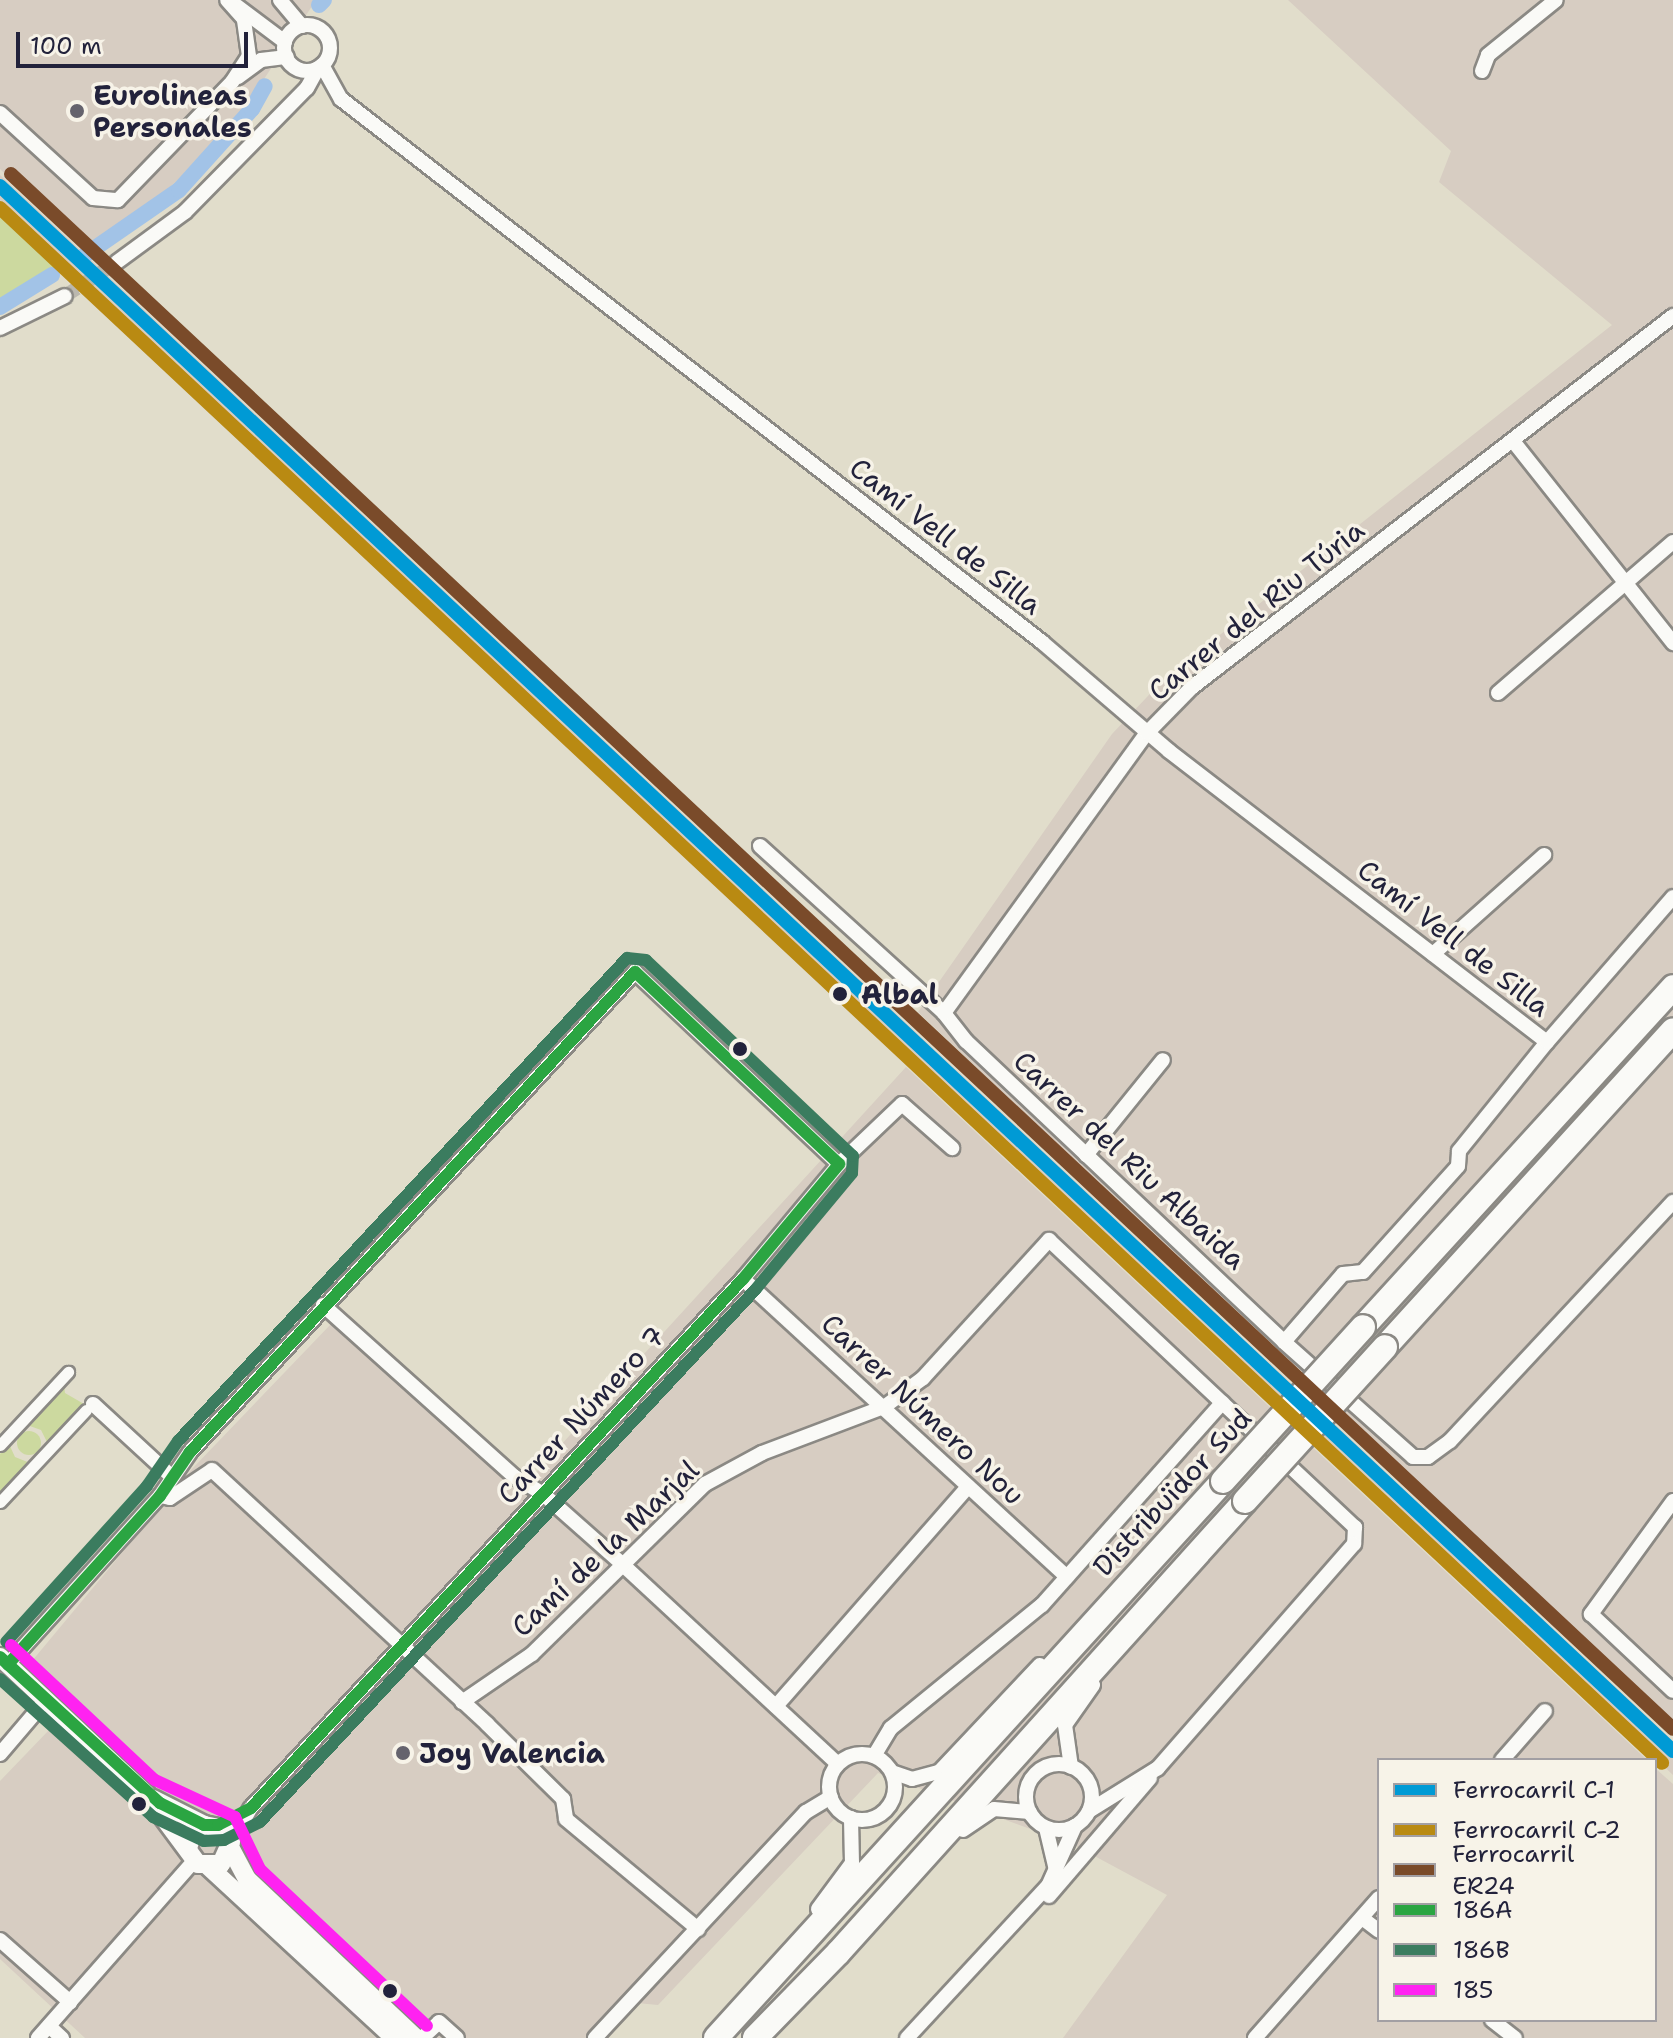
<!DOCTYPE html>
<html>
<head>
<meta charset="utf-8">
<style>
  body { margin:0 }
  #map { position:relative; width:1673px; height:2038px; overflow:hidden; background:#e1ddcb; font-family:"Shantell Sans",sans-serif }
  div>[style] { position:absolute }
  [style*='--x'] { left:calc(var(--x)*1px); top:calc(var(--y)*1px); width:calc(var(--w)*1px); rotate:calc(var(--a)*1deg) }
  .industrial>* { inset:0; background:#d7cdc2 }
  .green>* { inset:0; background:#ccd99f }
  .round { border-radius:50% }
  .canal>* { height:16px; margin:-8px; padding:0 8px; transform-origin:8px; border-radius:8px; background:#a2c3e7 }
  .minor-tunnel>* { height:14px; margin-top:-7px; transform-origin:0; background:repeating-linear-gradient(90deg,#bbb8ae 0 14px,transparent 0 21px) }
  .roads { filter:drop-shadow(2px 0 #8b8984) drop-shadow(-2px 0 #8b8984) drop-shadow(0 2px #8b8984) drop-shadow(0 -2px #8b8984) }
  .pedestrian>* { height:11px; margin:-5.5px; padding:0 5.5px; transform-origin:5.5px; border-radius:5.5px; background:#fafaf7 }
  .minor>* { height:14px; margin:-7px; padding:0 7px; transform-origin:7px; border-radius:7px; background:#fafaf7 }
  .minor>.ring { margin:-7px; padding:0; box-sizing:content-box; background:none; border:14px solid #fafaf7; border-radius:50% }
  .tertiary>* { height:18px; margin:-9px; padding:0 9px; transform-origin:9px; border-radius:9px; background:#fafaf7 }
  .trunk>* { height:24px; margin:-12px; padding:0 12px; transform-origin:12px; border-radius:12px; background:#fafaf7 }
  .bridges { filter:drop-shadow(2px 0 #8b8984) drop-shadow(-2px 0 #8b8984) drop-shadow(0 2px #8b8984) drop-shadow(0 -2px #8b8984) }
  .trunk-bridge>* { height:24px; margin:-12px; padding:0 12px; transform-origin:12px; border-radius:12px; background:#fafaf7 }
  .bus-1>* { height:12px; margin:-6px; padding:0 6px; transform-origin:6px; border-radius:6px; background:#2ba542 }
  .bus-2>* { height:12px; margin:-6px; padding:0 6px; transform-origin:6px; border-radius:6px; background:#3b7c5f }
  .bus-3>* { height:12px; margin:-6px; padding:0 6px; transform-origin:6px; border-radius:6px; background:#ff22f1 }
  .rail-1>* { height:14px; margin:-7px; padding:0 7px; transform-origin:7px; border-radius:7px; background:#009ad5 }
  .rail-2>* { height:14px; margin:-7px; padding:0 7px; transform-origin:7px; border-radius:7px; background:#b98a12 }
  .rail-3>* { height:14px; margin:-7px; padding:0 7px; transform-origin:7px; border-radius:7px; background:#7a4b2a }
  .dots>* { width:22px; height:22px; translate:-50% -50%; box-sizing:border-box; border:4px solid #f7f3e8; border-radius:50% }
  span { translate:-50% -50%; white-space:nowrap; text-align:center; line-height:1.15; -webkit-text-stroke:7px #f7f3e8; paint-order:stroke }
  .poi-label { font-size:28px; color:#22223b; font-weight:700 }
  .left { translate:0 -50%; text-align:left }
  .street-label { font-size:28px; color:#22223b }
  .stop-label { font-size:28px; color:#22223b; font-weight:700 }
  .legend { position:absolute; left:1377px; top:1758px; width:280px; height:264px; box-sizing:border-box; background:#f7f3e8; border:2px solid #a29fa3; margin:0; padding:10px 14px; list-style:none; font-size:24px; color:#22223b }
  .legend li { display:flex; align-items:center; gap:16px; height:40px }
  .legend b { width:40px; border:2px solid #a29fa3 }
  .scale { position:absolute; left:16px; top:32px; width:232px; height:36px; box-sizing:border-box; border:4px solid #22223b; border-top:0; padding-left:10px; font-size:24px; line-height:28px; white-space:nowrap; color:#22223b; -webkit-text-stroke:6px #f7f3e8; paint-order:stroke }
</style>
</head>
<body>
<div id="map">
  <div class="industrial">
    <i style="clip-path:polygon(0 0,316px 0,247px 105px,185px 174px,125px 225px,86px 249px,0 169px)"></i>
    <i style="clip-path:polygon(1288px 0,1673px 0,1673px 1727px,918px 1012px,1112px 734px,1164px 679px,1612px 325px,1439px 182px,1451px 151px)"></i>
    <i style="clip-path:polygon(0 175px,1673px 1741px,1673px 1775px,717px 877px,0 215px)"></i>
    <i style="clip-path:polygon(906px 1067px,1647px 1760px,1379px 1760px,1379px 2020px,1655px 2020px,1655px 1768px,1673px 1784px,1673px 2038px,1063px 2038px,1167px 1895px,1074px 1845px,878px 1773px,658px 2005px,637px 2003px,605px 2038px,85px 2038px,0 1959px,0 1781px,50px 1729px,7px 1691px,192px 1469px,332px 1323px,518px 1492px)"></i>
  </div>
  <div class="green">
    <i style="clip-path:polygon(0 215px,56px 267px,0 300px)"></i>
    <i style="clip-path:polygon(64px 1385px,65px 1393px,84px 1404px,48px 1444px,41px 1430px,27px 1425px)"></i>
    <i class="round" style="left:17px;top:1431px;width:24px;height:24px"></i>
    <i style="clip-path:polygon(9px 1444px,15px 1457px,30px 1463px,0 1495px,0 1454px)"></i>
  </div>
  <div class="canal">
    <i style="--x:319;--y:5;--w:7;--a:-45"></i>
    <i style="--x:85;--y:255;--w:114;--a:-34.7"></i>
    <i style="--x:179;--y:190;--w:109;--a:-48"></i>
    <i style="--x:252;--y:109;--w:26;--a:-61"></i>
    <i style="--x:0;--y:307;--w:61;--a:-31.6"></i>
  </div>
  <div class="minor-tunnel">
    <i style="--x:65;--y:296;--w:62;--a:-33.2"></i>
  </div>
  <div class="roads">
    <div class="pedestrian">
      <i style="--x:0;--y:1445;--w:100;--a:-47"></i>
      <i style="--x:0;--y:1502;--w:126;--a:-46.9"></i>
    </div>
    <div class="minor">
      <i style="--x:280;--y:0;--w:34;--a:50"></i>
      <i style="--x:237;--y:6;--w:60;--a:36.9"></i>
      <i class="ring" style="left:284px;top:25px;width:32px;height:32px"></i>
      <i style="--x:322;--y:65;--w:39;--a:61"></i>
      <i style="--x:341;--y:99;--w:887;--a:37.76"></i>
      <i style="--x:1042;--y:642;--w:167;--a:40.6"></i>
      <i style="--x:1169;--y:751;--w:477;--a:37.6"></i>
      <i style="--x:1482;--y:71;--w:17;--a:-69"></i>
      <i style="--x:1488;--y:55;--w:87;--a:-39"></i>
      <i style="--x:238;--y:77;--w:29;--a:-36"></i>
      <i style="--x:261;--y:60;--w:26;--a:-7"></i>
      <i style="--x:0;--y:113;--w:126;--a:42.4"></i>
      <i style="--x:93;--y:198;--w:25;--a:5"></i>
      <i style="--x:118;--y:200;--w:164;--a:-46"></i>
      <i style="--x:232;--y:82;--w:31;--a:-57"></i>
      <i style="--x:249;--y:56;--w:37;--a:-98"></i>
      <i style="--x:244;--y:19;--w:25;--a:-132"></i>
      <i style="--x:117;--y:262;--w:84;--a:-36.3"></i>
      <i style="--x:185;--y:212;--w:174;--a:-45.5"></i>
      <i style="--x:307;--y:88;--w:23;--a:-61"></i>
      <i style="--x:0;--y:328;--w:72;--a:-26.2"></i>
      <i style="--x:1513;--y:441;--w:258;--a:51.6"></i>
      <i style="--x:1498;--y:693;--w:231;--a:-40.8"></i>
      <i style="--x:760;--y:846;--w:248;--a:42.2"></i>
      <i style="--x:944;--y:1013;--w:36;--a:52"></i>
      <i style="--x:966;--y:1041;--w:438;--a:43.4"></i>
      <i style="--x:1284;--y:1342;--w:173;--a:41.7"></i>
      <i style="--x:1413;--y:1457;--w:15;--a:0"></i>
      <i style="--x:1428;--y:1457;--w:27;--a:-36"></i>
      <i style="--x:1450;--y:1441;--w:327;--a:-47"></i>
      <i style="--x:1433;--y:954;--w:149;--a:-41.7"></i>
      <i style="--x:944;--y:1013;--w:346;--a:-54.1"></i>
      <i style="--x:1147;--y:733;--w:63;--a:-45.6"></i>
      <i style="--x:1191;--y:688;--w:609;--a:-37.66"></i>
      <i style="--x:1086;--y:1155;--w:122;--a:-51"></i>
      <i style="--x:743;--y:1279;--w:440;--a:42.6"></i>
      <i style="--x:323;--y:1305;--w:258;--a:41.9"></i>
      <i style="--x:515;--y:1477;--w:33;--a:31"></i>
      <i style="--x:543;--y:1494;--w:106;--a:41.5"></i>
      <i style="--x:622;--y:1564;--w:294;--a:42.8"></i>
      <i style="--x:1284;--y:1342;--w:90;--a:-49.1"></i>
      <i style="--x:1343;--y:1274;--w:20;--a:-6"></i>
      <i style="--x:1363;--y:1272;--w:142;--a:-48.1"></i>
      <i style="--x:1458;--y:1166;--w:15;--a:-86"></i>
      <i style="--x:1459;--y:1151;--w:140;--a:-51.1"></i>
      <i style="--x:1547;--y:1042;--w:192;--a:-49"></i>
      <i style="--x:93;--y:1404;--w:106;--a:42.7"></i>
      <i style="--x:160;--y:1496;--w:10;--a:11"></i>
      <i style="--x:170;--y:1498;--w:50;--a:-33.7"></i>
      <i style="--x:212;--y:1470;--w:374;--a:42.7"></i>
      <i style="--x:487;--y:1724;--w:107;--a:44.6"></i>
      <i style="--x:563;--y:1799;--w:20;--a:81"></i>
      <i style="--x:566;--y:1819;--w:172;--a:39.8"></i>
      <i style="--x:1673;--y:1501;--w:140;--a:126"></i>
      <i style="--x:1591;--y:1614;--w:112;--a:43.2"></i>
      <i style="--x:8;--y:1664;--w:227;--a:-47.9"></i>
      <i style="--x:160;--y:1496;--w:53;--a:-55.7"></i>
      <i style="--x:190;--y:1452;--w:655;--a:-47.17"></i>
      <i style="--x:635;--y:972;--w:280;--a:43.3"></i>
      <i style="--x:462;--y:1702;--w:85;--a:-34.4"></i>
      <i style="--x:532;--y:1654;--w:243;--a:-44.5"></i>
      <i style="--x:705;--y:1484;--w:65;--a:-28.5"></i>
      <i style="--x:762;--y:1453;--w:130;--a:-20.7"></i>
      <i style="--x:884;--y:1407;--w:49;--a:-36.6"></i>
      <i style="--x:923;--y:1378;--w:187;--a:-47.6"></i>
      <i style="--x:1049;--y:1240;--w:420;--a:43.2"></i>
      <i style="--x:1355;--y:1527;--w:17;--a:93"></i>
      <i style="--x:1354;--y:1544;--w:298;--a:131.2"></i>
      <i style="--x:1158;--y:1768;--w:81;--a:148.1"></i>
      <i style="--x:776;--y:1706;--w:291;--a:-48.8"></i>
      <i style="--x:0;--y:1754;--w:71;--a:-49.6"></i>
      <i class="ring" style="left:829px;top:1754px;width:52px;height:52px"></i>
      <i style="--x:874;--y:1756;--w:33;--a:-59"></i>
      <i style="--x:891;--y:1728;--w:195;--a:-39.2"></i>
      <i style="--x:1042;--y:1605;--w:271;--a:-48.3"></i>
      <i style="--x:1502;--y:1760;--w:65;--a:-48.7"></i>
      <i class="ring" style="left:1026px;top:1764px;width:52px;height:52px"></i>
      <i style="--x:1071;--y:1767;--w:42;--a:-98.1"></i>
      <i style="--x:1065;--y:1725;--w:49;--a:-55"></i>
      <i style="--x:892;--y:1772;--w:21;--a:19"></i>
      <i style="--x:912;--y:1779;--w:28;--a:-15"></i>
      <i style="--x:939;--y:1772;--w:147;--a:-46.7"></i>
      <i style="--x:1046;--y:1828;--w:43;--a:76.6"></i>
      <i style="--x:963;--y:1830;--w:37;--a:-34"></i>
      <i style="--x:994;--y:1809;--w:36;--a:5"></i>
      <i style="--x:231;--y:1842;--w:39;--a:-60"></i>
      <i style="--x:251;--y:1808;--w:722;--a:-47.08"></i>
      <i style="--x:743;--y:1279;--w:150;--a:-50.1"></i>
      <i style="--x:839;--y:1164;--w:87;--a:-43.6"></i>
      <i style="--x:902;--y:1104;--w:67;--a:41.3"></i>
      <i style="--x:1049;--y:1896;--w:155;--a:-49.4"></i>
      <i style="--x:818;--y:1909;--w:57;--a:-53.5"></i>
      <i style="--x:852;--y:1863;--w:45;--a:-91.3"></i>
      <i style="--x:1362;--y:1918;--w:21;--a:37"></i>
      <i style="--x:0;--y:1940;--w:94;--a:41.5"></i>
      <i style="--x:1492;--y:2020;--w:29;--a:38"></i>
      <i style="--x:49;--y:2026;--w:18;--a:43"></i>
      <i style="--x:38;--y:2038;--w:236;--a:-48.6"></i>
      <i style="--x:422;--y:2038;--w:23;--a:-43"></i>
      <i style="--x:439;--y:2022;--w:24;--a:42"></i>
      <i style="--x:595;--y:2038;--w:309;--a:-47"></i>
      <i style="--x:806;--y:1812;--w:29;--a:-31"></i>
      <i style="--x:907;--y:2038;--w:207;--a:-47.2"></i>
      <i style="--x:1048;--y:1886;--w:66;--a:-65.8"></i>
      <i style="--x:1255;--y:2038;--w:187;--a:-48.5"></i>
    </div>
    <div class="tertiary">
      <i style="--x:0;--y:1657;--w:200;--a:43.2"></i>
      <i style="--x:146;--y:1794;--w:87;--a:53.4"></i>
      <i style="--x:198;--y:1864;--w:23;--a:0"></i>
      <i style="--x:221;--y:1864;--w:24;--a:-66"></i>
      <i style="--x:231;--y:1842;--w:15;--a:-118"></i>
      <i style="--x:224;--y:1829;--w:20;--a:-169"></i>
      <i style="--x:204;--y:1825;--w:13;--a:151"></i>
      <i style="--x:193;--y:1831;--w:19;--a:106"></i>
      <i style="--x:153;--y:1799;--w:57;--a:27"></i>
      <i style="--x:231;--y:1849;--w:34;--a:62"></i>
      <i style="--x:247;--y:1879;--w:232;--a:43.3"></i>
      <i style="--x:209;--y:1867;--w:252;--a:42.7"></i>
    </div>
    <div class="trunk">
      <i style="--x:1363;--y:1327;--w:460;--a:-47.6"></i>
      <i style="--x:1385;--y:1347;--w:428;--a:-47.7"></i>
      <i style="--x:716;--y:2038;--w:753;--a:-47.69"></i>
      <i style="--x:755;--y:2038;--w:119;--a:-45.7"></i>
      <i style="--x:838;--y:1953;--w:608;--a:-48"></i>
    </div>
  </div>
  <div class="bridges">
    <div class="trunk-bridge">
      <i style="--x:1223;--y:1481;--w:208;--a:-47.7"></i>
      <i style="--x:1245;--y:1501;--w:208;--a:-47.7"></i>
    </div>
  </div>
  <div class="bus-1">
    <i style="--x:0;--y:1657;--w:217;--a:42.4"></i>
    <i style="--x:160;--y:1803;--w:49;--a:26.6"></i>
    <i style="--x:204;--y:1825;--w:14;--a:0"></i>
    <i style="--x:218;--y:1825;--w:37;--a:-27"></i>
    <i style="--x:251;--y:1808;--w:722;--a:-47.08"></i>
    <i style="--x:743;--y:1279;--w:150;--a:-50.1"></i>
    <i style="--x:839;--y:1164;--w:280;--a:-136.7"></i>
    <i style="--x:635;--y:972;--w:655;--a:132.83"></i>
    <i style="--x:190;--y:1452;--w:53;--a:124.3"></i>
    <i style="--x:160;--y:1496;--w:227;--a:132.1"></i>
  </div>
  <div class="bus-2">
    <i style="--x:0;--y:1679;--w:206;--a:42"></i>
    <i style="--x:153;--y:1817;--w:56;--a:25.2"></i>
    <i style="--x:204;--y:1841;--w:20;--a:-3"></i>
    <i style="--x:224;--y:1840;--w:40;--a:-26.6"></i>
    <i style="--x:260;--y:1822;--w:727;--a:-47.06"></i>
    <i style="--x:755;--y:1290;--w:152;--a:-50.3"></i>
    <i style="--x:852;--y:1173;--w:17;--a:-87"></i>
    <i style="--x:853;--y:1156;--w:285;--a:-136.6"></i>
    <i style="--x:646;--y:960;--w:19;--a:-174"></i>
    <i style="--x:627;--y:958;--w:659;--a:132.91"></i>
    <i style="--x:178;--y:1441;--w:55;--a:124.6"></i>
    <i style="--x:147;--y:1486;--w:210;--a:132.1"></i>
  </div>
  <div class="bus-3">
    <i style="--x:11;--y:1645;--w:197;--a:43.2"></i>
    <i style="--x:155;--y:1780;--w:88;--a:24.8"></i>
    <i style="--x:235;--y:1817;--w:58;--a:64.3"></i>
    <i style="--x:260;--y:1869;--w:229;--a:43.2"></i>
  </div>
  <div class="rail-1">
    <i style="--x:0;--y:186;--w:2291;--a:43.09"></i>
  </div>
  <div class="rail-2">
    <i style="--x:0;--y:208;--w:2276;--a:43.09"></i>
  </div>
  <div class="rail-3">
    <i style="--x:11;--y:174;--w:2276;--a:43.09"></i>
  </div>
  <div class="dots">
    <i style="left:77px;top:111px;background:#65636d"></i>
    <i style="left:840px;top:994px;background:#22223b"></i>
    <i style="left:740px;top:1049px;background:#22223b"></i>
    <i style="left:403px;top:1753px;background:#65636d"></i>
    <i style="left:139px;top:1804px;background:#22223b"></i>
    <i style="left:390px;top:1991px;background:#22223b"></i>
  </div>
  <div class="poi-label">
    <span class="left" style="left:93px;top:111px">Eurolineas<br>Personales</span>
    <span class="left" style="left:419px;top:1753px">Joy Valencia</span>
  </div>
  <div class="street-label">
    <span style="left:946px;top:536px;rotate:38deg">Camí Vell de Silla</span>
    <span style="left:1256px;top:610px;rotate:-39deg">Carrer del Riu Túria</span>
    <span style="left:1454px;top:938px;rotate:38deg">Camí Vell de Silla</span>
    <span style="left:1130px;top:1160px;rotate:43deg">Carrer del Riu Albaida</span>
    <span style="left:923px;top:1409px;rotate:43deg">Carrer Número Nou</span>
    <span style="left:581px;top:1415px;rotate:-47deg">Carrer Número 7</span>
    <span style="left:1172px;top:1492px;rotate:-47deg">Distribuïdor Sud</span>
    <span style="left:605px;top:1548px;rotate:-43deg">Camí de la Marjal</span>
  </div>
  <div class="stop-label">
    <span class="left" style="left:861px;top:994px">Albal</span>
  </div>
  <ul class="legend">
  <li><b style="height:10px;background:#009ad5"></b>Ferrocarril C-1</li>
  <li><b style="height:10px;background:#b98a12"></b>Ferrocarril C-2</li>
  <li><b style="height:10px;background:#7a4b2a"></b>Ferrocarril ER24</li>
  <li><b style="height:10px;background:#2ba542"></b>186A</li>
  <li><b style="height:10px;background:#3b7c5f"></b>186B</li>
  <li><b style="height:10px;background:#ff22f1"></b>185</li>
  </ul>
  <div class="scale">100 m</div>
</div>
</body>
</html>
